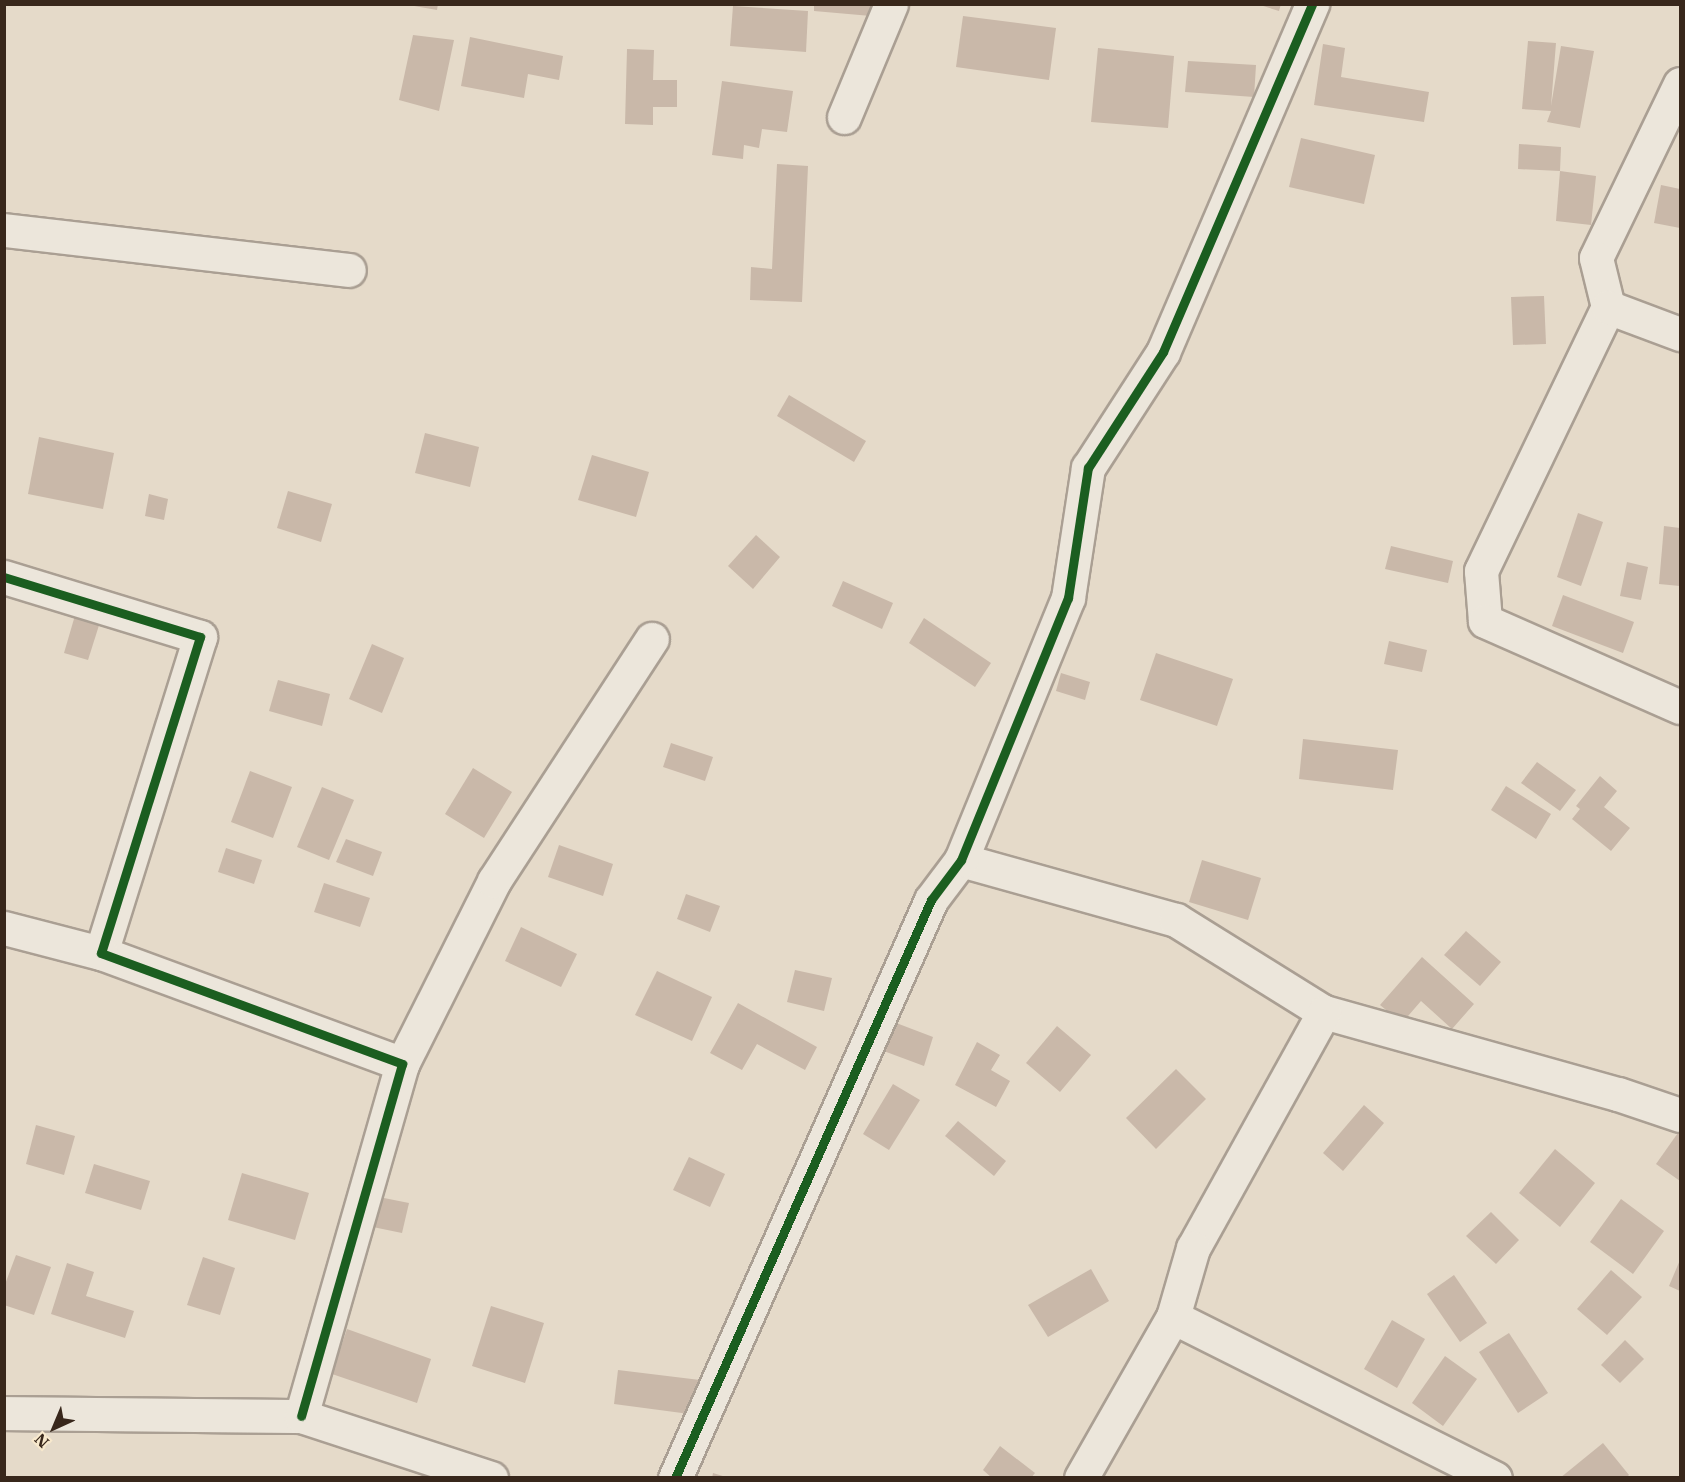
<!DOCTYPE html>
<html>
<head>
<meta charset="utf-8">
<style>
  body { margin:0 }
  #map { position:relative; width:1685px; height:1482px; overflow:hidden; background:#e5dac9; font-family:"IBM Plex Serif",serif }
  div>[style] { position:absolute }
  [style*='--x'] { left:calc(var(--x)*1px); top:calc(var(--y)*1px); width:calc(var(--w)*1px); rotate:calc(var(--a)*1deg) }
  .building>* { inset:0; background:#c9b8a9 }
  .roads { filter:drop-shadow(2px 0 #aa9f93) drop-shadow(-2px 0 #aa9f93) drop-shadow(0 2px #aa9f93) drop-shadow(0 -2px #aa9f93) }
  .minor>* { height:33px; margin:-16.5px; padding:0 16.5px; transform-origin:16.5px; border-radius:16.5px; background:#ece6db }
  .cycleway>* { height:9px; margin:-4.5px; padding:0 4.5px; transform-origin:4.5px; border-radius:4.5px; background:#1b5e20 }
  span { translate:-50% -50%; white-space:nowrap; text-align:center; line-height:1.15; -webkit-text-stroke:4.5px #f8e9cd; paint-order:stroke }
  .frame { position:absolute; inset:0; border:6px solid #38271b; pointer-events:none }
  .north { position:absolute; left:24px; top:1398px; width:60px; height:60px; -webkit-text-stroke:4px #f8e9cd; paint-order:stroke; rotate:224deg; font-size:16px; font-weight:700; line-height:24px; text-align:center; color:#38271b }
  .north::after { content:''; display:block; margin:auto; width:21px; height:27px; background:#38271b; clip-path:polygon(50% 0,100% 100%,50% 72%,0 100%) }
</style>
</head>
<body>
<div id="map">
  <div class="building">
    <i style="clip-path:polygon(403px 4px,438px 4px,437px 10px)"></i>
    <i style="clip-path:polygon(814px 4px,872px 4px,871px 16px,814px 11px)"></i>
    <i style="clip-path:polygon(1257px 4px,1281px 4px,1279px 11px)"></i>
    <i style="clip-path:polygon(733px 6px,808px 11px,806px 52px,730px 46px)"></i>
    <i style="clip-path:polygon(963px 16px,1056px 28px,1049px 80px,956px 67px)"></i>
    <i style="clip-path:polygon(413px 35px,454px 40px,439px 111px,399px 100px)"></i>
    <i style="clip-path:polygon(470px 37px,563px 56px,559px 80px,528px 74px,524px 98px,461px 86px)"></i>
    <i style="clip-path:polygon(1528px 41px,1556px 43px,1551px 106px,1561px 46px,1594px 51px,1580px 128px,1547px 122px,1551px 111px,1522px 109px)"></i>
    <i style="clip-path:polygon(1323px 44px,1345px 48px,1341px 77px,1429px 92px,1424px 122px,1314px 105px)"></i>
    <i style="clip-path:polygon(1098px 48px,1174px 56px,1168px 128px,1091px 122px)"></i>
    <i style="clip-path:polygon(627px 49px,654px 50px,653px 80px,677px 80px,677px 107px,653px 107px,653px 125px,625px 124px)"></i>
    <i style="clip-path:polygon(1188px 61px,1256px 65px,1254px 97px,1185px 92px)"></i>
    <i style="clip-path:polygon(722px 81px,793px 91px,787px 132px,762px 129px,759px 148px,744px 145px,743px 159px,712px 155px)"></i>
    <i style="clip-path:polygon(1301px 138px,1375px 155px,1364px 204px,1289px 187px)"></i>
    <i style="clip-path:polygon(1519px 144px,1561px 147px,1560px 171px,1518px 169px)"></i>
    <i style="clip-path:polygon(777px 164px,808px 166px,802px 302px,750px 300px,751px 267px,772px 269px)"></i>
    <i style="clip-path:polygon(1560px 171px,1596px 176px,1591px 225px,1556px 221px)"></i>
    <i style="clip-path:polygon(1661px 185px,1680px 189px,1680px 228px,1654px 223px)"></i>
    <i style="clip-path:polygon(1544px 296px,1546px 344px,1513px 345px,1511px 297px)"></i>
    <i style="clip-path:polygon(789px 395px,866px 441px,854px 462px,777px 416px)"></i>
    <i style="clip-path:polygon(425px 433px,479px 447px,470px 487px,415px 473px)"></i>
    <i style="clip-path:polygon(39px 437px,114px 453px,103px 509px,28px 494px)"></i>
    <i style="clip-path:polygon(592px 455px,649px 472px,636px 517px,578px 500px)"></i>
    <i style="clip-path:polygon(288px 491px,332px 504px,321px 542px,277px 528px)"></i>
    <i style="clip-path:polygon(149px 494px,168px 499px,164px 520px,145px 516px)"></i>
    <i style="clip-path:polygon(1578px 513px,1603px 522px,1581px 586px,1557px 577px)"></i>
    <i style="clip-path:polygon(1664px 526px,1680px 528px,1680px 586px,1659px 584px)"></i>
    <i style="clip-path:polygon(756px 535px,780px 557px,753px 589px,728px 566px)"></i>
    <i style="clip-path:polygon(1391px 546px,1453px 561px,1448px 583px,1385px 569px)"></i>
    <i style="clip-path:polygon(1627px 562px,1648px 567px,1641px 600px,1620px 596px)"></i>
    <i style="clip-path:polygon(843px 581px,893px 603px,882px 629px,832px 606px)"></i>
    <i style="clip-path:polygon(1563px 595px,1634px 622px,1623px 653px,1552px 626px)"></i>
    <i style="clip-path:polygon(76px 612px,101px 619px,88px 660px,64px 653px)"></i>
    <i style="clip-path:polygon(924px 618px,991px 663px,975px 687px,909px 643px)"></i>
    <i style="clip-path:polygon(1389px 641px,1427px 650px,1422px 672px,1384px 664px)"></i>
    <i style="clip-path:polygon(372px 644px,404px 658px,382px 713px,349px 699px)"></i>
    <i style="clip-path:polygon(1156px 653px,1233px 679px,1217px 726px,1140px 700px)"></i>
    <i style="clip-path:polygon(1061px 673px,1090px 682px,1085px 700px,1056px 691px)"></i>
    <i style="clip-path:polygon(278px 680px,330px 694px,322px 726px,269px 711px)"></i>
    <i style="clip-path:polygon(1303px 739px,1398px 750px,1393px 790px,1299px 779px)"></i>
    <i style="clip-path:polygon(671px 743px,713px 757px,705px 781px,663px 767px)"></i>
    <i style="clip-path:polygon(1537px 762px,1576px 790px,1560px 811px,1521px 783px)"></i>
    <i style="clip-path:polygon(473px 768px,512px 792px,484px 838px,445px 814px)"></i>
    <i style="clip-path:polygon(250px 771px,292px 787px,273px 838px,231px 822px)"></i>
    <i style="clip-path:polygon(1600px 776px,1617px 791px,1604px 807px,1630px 828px,1611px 851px,1572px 819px,1580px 809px,1576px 806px)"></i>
    <i style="clip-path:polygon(1506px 786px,1551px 814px,1536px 839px,1491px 810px)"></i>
    <i style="clip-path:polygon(322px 787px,354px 800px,329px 860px,297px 847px)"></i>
    <i style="clip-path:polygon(346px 839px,382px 852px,373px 876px,336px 862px)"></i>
    <i style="clip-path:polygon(559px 845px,613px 864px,603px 896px,548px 877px)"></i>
    <i style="clip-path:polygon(226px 848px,262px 860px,254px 884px,218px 872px)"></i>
    <i style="clip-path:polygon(1202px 860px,1261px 878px,1248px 920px,1189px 902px)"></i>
    <i style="clip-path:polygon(324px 883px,370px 898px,360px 927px,314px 912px)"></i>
    <i style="clip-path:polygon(686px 894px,720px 906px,710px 932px,677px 919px)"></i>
    <i style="clip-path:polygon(521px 927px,577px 954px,561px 987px,505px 961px)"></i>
    <i style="clip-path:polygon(1466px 931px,1501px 962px,1480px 986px,1444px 955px)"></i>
    <i style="clip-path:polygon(1422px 957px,1474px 1004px,1452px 1029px,1421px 1001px,1402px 1023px,1380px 1005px)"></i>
    <i style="clip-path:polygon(795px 970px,832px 978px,824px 1011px,787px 1002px)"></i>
    <i style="clip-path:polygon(657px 971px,712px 997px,692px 1041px,635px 1015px)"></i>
    <i style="clip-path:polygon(738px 1003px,817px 1047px,805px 1070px,757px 1044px,742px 1070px,710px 1053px)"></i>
    <i style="clip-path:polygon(891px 1021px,933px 1037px,924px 1066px,881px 1050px)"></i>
    <i style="clip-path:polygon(1057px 1026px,1091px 1055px,1060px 1092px,1026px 1063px)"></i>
    <i style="clip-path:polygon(977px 1042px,1000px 1055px,991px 1070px,1010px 1081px,996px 1107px,955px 1085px)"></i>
    <i style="clip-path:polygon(1176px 1069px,1206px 1099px,1156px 1149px,1126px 1118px)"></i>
    <i style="clip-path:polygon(893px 1084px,920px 1100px,889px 1150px,863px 1134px)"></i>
    <i style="clip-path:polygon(1364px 1105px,1384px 1123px,1343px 1171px,1323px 1153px)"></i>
    <i style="clip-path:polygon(958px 1121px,1006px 1161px,994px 1176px,945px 1136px)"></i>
    <i style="clip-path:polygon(36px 1125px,75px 1136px,64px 1175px,26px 1164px)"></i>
    <i style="clip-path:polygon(1680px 1130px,1680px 1181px,1656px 1164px)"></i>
    <i style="clip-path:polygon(1555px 1149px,1595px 1183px,1560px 1227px,1519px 1193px)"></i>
    <i style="clip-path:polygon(689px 1157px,725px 1174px,710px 1207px,673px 1190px)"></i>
    <i style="clip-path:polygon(94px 1164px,150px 1181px,141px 1210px,85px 1193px)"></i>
    <i style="clip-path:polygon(242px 1173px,309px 1193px,295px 1240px,228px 1220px)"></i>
    <i style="clip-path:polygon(374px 1196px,409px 1203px,402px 1233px,368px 1226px)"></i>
    <i style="clip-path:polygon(1621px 1199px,1664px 1231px,1633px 1274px,1590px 1242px)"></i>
    <i style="clip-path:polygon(1491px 1212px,1519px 1240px,1496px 1264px,1466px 1236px)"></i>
    <i style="clip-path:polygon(16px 1255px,51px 1267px,34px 1315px,4px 1305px,4px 1287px)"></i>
    <i style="clip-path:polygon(203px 1257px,235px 1268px,220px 1315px,187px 1305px)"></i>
    <i style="clip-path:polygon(1680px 1260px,1680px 1291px,1669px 1286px)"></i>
    <i style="clip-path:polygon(67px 1263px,94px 1272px,86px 1296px,134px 1311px,125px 1338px,51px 1314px)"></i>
    <i style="clip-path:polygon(1091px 1269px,1109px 1301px,1048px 1337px,1028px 1305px)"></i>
    <i style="clip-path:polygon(1611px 1270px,1642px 1297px,1607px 1335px,1577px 1309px)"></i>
    <i style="clip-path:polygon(1454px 1275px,1487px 1323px,1460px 1342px,1427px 1294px)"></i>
    <i style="clip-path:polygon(491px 1306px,544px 1323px,525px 1383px,472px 1366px)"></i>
    <i style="clip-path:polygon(1392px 1320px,1425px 1339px,1397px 1388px,1364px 1369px)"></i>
    <i style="clip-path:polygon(347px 1329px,431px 1359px,417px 1403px,332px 1374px)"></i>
    <i style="clip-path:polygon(1509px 1333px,1548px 1393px,1518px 1413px,1479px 1352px)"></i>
    <i style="clip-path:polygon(1625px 1340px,1644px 1359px,1620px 1383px,1601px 1365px)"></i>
    <i style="clip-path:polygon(1445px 1356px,1477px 1379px,1443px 1426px,1412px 1403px)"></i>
    <i style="clip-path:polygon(618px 1370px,700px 1380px,697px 1415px,614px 1404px)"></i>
    <i style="clip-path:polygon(1603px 1443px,1629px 1475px,1626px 1478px,1560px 1478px)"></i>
    <i style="clip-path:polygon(1000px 1446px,1035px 1473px,1031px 1478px,992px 1478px,983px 1470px)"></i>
    <i style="clip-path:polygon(713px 1473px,726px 1477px,726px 1478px,712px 1478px)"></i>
  </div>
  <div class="roads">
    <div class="minor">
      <i style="--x:1680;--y:84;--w:193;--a:115.8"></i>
      <i style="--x:1596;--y:258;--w:50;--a:76.2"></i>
      <i style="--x:1608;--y:307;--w:293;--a:115.7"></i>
      <i style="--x:1481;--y:571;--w:50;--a:85.4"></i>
      <i style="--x:1485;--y:621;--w:213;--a:23.8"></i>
      <i style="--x:844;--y:117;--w:122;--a:-67.4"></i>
      <i style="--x:4;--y:230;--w:347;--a:6.6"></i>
      <i style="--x:1608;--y:307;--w:77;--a:20.6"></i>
      <i style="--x:4;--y:577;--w:205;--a:17"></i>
      <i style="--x:200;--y:637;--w:331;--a:107.4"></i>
      <i style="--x:101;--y:953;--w:321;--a:20.2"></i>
      <i style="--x:402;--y:1064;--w:366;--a:106"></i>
      <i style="--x:961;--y:860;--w:223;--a:15.6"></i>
      <i style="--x:1176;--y:920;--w:174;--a:31.9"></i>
      <i style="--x:1324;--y:1012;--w:305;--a:15.6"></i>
      <i style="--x:1618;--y:1094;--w:65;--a:18.7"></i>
      <i style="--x:4;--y:928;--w:100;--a:14.5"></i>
      <i style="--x:1324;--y:1012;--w:270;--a:119"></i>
      <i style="--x:1193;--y:1248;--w:72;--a:106.2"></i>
      <i style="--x:1173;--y:1317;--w:360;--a:26.6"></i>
      <i style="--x:402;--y:1064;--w:205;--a:-63.3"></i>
      <i style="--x:494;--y:881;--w:289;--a:-56.9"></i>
      <i style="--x:4;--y:1413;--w:297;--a:0.6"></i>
      <i style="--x:301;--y:1416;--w:200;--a:18.1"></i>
      <i style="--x:675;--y:1478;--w:632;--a:-66.11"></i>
      <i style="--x:931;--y:900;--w:50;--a:-53.1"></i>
      <i style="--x:961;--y:860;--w:283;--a:-67.8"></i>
      <i style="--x:1068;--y:598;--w:132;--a:-81.3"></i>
      <i style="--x:1088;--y:468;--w:138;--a:-57.1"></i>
      <i style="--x:1163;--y:352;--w:379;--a:-66.8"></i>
      <i style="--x:1081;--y:1478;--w:185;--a:-60.3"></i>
    </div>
  </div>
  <div class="cycleway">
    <i style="--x:4;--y:577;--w:205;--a:17"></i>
    <i style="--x:200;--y:637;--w:331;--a:107.4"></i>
    <i style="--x:101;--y:953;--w:321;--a:20.2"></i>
    <i style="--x:402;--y:1064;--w:366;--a:106"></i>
    <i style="--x:675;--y:1478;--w:632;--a:-66.11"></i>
    <i style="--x:931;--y:900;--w:50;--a:-53.1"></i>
    <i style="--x:961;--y:860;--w:283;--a:-67.8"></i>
    <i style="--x:1068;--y:598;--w:132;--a:-81.3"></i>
    <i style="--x:1088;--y:468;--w:138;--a:-57.1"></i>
    <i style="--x:1163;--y:352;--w:379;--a:-66.8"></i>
  </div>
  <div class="frame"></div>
  <div class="north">N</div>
</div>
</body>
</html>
